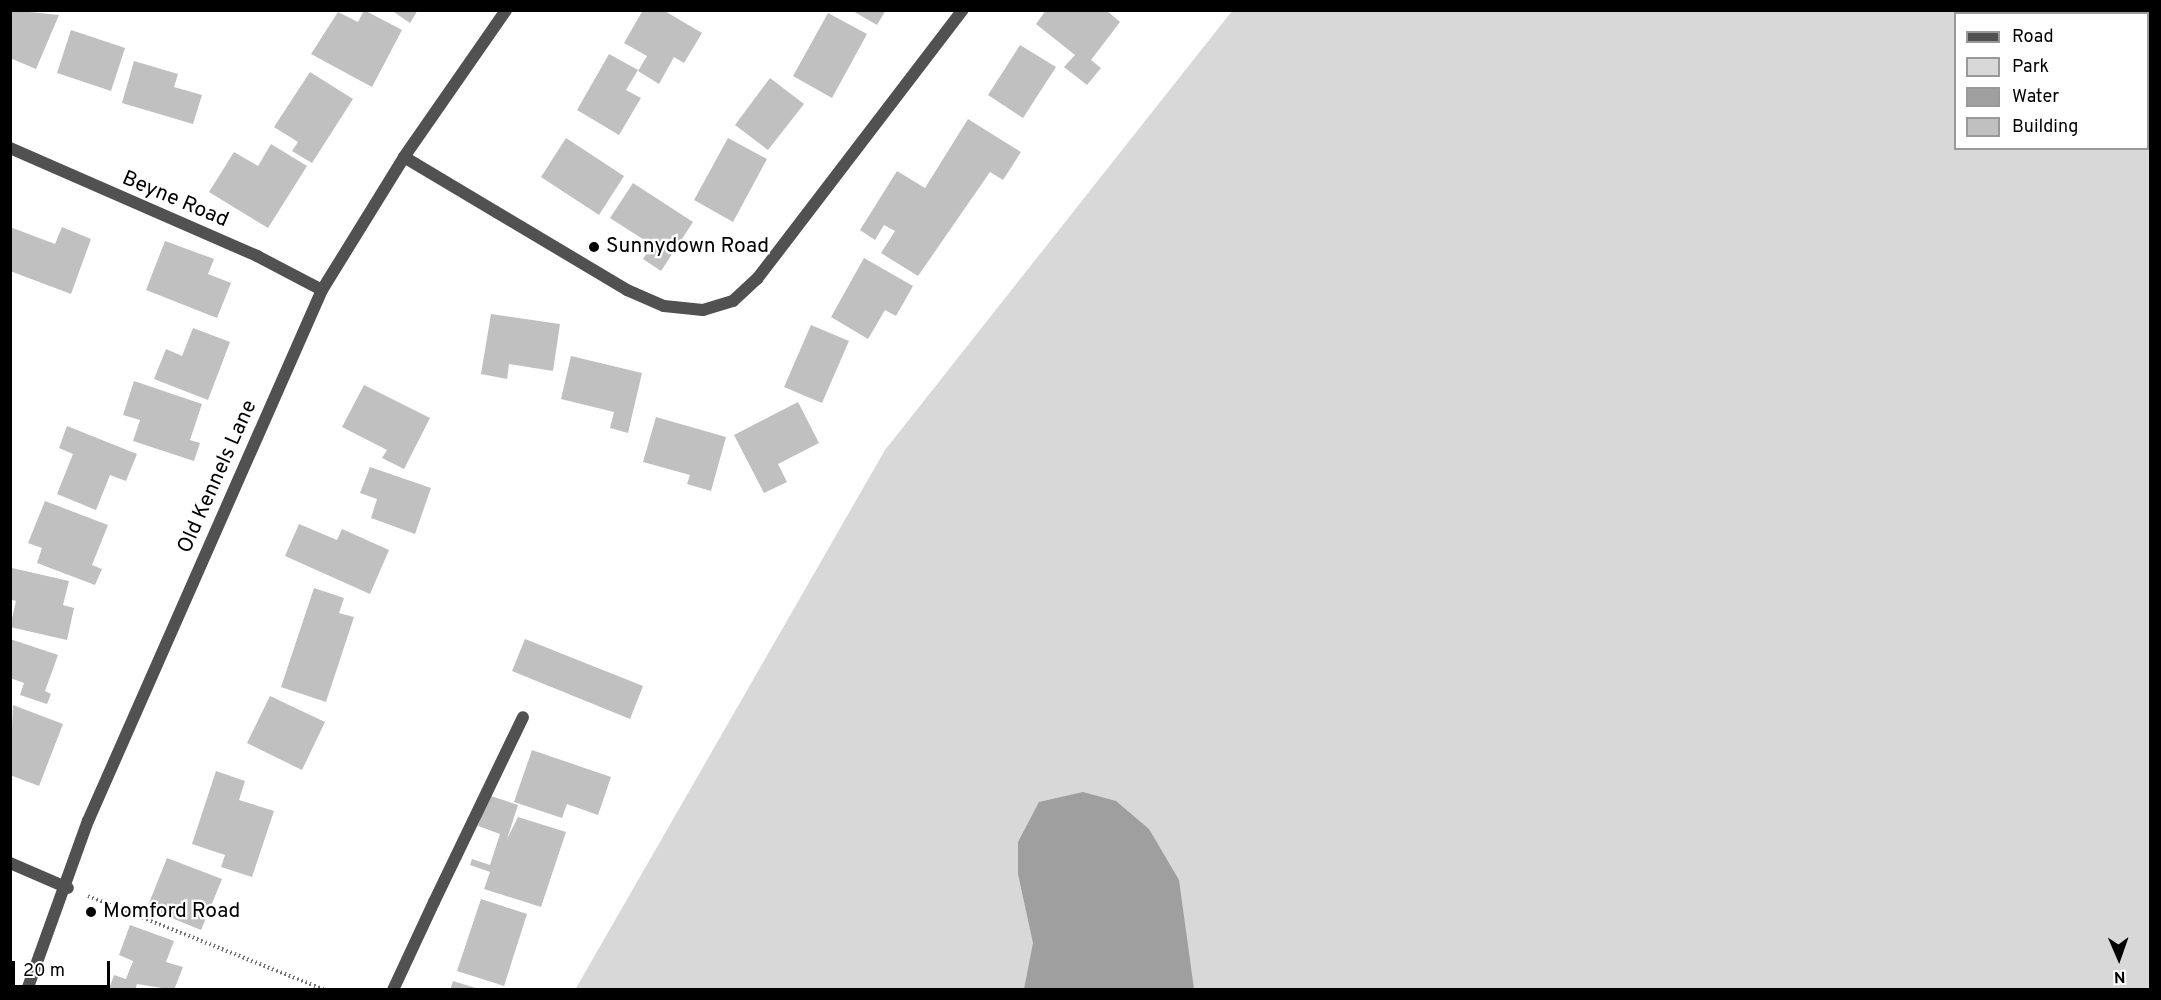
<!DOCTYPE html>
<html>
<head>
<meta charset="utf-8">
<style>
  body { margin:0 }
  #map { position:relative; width:2161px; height:1000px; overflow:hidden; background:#fff; font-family:Overpass,sans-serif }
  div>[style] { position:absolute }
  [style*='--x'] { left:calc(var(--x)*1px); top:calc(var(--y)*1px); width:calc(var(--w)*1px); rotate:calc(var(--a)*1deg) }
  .green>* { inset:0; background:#d8d8d8 }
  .water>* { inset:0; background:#9f9f9f }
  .building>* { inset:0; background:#c0c0c0 }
  .path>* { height:4px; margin-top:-2px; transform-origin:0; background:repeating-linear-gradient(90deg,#737373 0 1.5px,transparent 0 4.5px) }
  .service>* { height:12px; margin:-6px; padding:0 6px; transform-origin:6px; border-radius:6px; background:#515151 }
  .minor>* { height:12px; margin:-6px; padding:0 6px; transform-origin:6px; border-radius:6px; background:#515151 }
  .tertiary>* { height:12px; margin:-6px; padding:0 6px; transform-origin:6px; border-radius:6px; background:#515151 }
  .dots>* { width:16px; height:16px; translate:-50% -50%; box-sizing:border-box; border:3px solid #fff; border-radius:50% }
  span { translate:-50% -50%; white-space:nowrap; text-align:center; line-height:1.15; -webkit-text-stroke:4.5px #fff; paint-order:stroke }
  .street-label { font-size:21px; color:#000 }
  .poi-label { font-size:21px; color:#000 }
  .left { translate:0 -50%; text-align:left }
  .frame { position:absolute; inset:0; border:12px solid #000; pointer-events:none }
  .legend { position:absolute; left:1954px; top:12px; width:195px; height:138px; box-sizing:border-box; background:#fff; border:2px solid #999; margin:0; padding:8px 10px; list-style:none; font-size:18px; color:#000 }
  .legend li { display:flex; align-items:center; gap:12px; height:30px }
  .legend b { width:30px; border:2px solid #999 }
  .north { position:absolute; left:2089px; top:928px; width:60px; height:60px; -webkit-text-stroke:4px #fff; paint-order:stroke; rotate:178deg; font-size:16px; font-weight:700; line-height:24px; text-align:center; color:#000 }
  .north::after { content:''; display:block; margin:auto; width:21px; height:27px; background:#000; clip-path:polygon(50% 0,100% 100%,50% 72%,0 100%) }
  .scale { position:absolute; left:12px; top:961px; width:98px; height:27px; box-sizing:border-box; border:3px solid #000; border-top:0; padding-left:8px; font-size:18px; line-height:21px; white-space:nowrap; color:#000; -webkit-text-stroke:4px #fff; paint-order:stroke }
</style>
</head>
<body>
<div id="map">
  <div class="green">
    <i style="clip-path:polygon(evenodd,1232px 11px,2150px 11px,2150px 989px,575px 990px,885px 450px,1232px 11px,1956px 14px,2148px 14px,2148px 148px,1956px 148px,1956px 14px)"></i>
  </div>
  <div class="water">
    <i style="clip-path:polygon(1083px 792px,1116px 801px,1149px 829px,1179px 880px,1194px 989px,1024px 989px,1033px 943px,1018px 874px,1018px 842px,1039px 802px)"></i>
  </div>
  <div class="building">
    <i style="clip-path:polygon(10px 10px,59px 15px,36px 69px,10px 58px)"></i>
    <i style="clip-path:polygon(364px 10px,402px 30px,372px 87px,311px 54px,338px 12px,358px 22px)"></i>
    <i style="clip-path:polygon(391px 10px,418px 10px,410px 23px)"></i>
    <i style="clip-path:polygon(643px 10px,663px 10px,702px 33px,684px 63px,674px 57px,659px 84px,638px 71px,647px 56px,624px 43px)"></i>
    <i style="clip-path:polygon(851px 10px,886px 10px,877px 25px)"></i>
    <i style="clip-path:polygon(1046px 10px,1106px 10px,1120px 22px,1091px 60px,1101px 68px,1087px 85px,1064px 67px,1075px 55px,1036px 24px)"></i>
    <i style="clip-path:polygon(828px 13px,867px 34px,832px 98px,793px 76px)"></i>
    <i style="clip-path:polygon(71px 30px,125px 48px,111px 91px,57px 73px)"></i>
    <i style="clip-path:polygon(1020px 45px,1056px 67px,1023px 118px,988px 95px)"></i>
    <i style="clip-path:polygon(609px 54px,638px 70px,626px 90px,641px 98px,619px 135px,577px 110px)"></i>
    <i style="clip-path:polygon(134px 61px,178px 74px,174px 87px,202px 95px,193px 124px,122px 103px)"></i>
    <i style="clip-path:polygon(310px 72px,353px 99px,312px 163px,292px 151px,298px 142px,274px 127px)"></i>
    <i style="clip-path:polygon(770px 78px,804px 104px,768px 150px,735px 125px)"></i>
    <i style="clip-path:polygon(968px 119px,1021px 152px,1003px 180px,990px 172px,918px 276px,881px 253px,895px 231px,884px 225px,875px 240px,860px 230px,897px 171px,925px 188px)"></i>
    <i style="clip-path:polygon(566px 138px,624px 176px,599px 215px,541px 177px)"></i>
    <i style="clip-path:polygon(728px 138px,767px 159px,733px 222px,694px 200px)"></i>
    <i style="clip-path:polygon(271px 144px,307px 166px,268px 228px,209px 192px,234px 152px,258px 166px)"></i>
    <i style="clip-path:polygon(633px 183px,693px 222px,661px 271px,643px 259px,652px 245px,610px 218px)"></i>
    <i style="clip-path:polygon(10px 227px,55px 244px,62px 227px,91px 239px,71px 294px,10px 271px)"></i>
    <i style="clip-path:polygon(165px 241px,214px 259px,208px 274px,231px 283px,217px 318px,146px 290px)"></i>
    <i style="clip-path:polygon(864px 258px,913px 286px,896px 316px,885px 310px,868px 339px,831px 317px)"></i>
    <i style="clip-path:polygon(491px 314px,560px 324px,553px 371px,509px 364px,507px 379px,481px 374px)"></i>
    <i style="clip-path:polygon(811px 325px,849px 341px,822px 403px,784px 387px)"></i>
    <i style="clip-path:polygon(193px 328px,230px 342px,208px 400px,154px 379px,166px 349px,182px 356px)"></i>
    <i style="clip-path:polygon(571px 356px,642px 373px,628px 433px,610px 428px,614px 412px,561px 399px)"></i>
    <i style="clip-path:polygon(134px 381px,202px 404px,190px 440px,200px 443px,194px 461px,133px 441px,140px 420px,123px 415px)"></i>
    <i style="clip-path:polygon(364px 385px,430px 418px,404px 469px,382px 458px,387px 450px,342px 427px)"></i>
    <i style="clip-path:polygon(798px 402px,819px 443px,778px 464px,787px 482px,764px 493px,734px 435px)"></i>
    <i style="clip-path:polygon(656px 417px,726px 437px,711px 491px,687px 484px,690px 475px,643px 462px)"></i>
    <i style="clip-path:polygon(67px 426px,137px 454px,126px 481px,110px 475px,96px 510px,57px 494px,73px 454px,59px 448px)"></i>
    <i style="clip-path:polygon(370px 467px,431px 488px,415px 534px,371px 518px,377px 499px,360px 493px)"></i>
    <i style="clip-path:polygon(45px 501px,108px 525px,92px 565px,102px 569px,95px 585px,37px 563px,42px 548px,28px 543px)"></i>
    <i style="clip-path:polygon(299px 524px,337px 540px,342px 529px,389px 550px,370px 594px,285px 556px)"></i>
    <i style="clip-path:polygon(12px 568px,69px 581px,63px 605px,74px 608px,67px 640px,10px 627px,16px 601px,10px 599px)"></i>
    <i style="clip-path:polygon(314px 588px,344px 598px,339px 613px,354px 617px,326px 702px,281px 687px)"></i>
    <i style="clip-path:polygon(10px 639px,58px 655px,45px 691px,51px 694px,47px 704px,20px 695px,24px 683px,10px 678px)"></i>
    <i style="clip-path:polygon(525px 639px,643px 686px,630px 719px,512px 671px)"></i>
    <i style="clip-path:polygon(270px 696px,325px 722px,302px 770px,247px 743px)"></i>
    <i style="clip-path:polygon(13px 705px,63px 724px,39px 786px,10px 775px)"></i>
    <i style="clip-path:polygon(532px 750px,611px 777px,598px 815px,567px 804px,562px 818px,514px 802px)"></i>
    <i style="clip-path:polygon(216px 771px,245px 781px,239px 800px,274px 811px,252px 877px,221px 867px,225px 855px,192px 844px)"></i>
    <i style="clip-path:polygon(488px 795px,518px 805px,507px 839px,518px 817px,566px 832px,541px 907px,484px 889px,490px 872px,470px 865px,472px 859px,490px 865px,500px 834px,478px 826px)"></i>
    <i style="clip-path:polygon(167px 858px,222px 879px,201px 930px,147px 908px)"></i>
    <i style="clip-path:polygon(481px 899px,527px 914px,504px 986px,457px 971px)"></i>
    <i style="clip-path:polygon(130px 925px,174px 941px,166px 962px,183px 967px,174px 990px,137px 984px,135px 990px,109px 989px,114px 975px,126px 979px,133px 961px,119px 955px)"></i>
    <i style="clip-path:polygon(453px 981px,479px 989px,479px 990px,450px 990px)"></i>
  </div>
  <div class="path">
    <i style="--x:88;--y:896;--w:256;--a:21.6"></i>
  </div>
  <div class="service">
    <i style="--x:434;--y:902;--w:205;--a:-64.3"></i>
  </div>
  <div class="minor">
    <i style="--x:10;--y:148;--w:270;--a:23.6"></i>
    <i style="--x:257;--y:256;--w:73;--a:27.6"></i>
    <i style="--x:404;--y:157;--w:260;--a:30.8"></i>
    <i style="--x:627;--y:290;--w:40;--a:23.4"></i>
    <i style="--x:664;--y:306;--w:39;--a:6"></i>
    <i style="--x:703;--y:310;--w:31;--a:-17"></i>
    <i style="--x:733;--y:301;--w:33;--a:-43"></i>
    <i style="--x:757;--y:279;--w:339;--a:-52.6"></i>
    <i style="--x:10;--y:863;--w:63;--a:23.3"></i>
    <i style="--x:393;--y:990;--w:97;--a:-65"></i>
  </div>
  <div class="tertiary">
    <i style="--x:27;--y:990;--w:180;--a:-70.2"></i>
    <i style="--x:88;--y:821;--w:580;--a:-66.22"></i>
    <i style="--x:322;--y:290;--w:156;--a:-58.3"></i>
    <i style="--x:404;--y:157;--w:179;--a:-55.2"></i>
  </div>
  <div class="dots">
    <i style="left:594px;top:247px;background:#000"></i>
    <i style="left:91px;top:912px;background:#000"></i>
  </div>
  <div class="street-label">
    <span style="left:175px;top:200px;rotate:23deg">Beyne Road</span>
    <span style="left:218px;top:477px;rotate:-66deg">Old Kennels Lane</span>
  </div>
  <div class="poi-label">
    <span class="left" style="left:606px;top:247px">Sunnydown Road</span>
    <span class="left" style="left:103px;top:912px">Momford Road</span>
  </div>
  <div class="frame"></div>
  <ul class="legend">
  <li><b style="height:8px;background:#515151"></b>Road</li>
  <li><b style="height:16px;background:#d8d8d8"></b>Park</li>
  <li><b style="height:16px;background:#9f9f9f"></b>Water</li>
  <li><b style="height:16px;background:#c0c0c0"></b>Building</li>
  </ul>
  <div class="north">N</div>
  <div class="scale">20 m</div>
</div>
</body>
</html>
